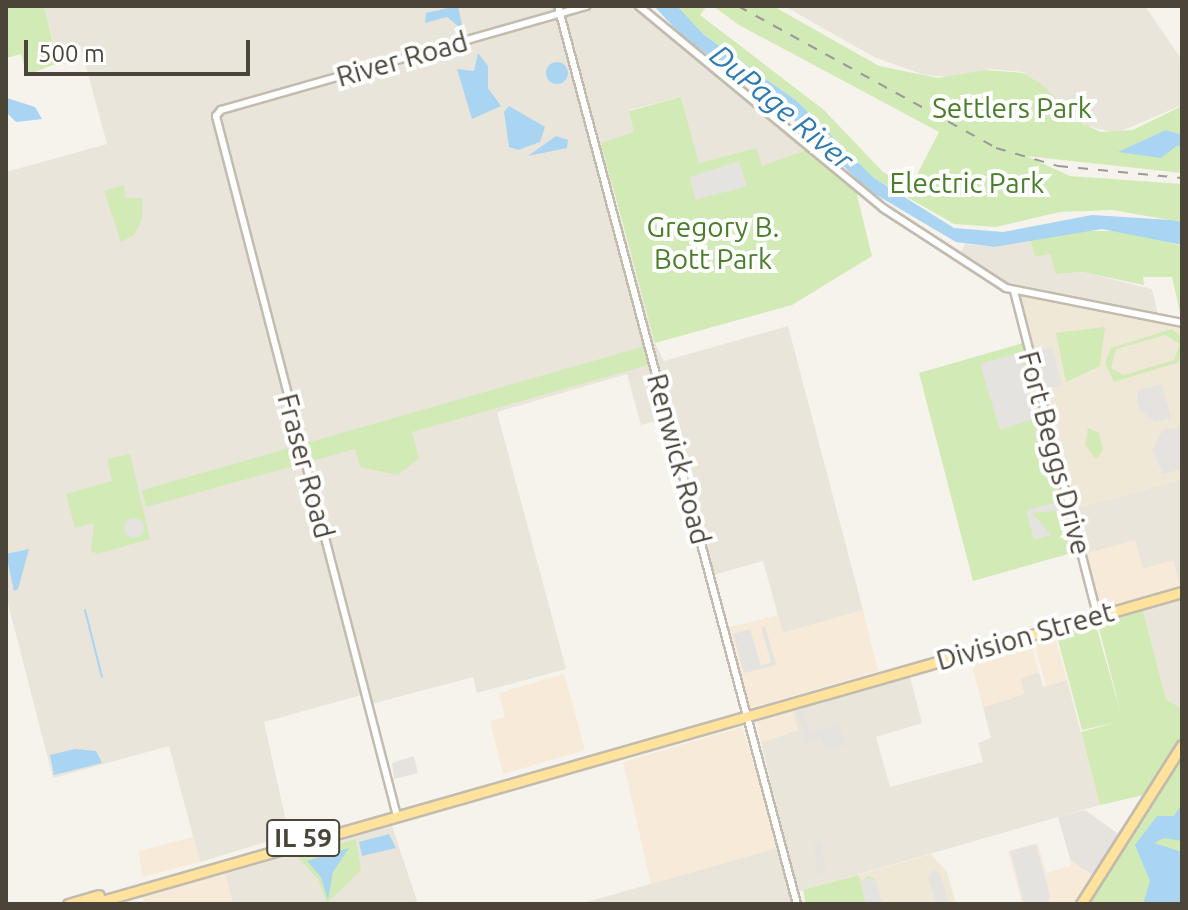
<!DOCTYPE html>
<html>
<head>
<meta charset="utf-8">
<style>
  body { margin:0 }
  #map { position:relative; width:1188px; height:910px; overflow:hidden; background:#f6f3ec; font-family:Ubuntu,sans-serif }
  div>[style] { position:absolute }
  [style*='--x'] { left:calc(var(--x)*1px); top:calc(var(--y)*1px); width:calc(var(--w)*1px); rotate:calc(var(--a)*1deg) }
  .residential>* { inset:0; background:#eae5da }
  .commercial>* { inset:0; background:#f7ead8 }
  .industrial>* { inset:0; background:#e6e2dd }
  .education>* { inset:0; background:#efe8d6 }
  .green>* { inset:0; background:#d2eab5 }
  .parking>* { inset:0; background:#e5e3e0 }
  .round { border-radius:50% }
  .water>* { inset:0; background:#a9d4f2 }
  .stream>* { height:2px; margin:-1px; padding:0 1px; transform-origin:1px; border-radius:1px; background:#a9d4f2 }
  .roads { filter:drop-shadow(2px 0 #c2bbae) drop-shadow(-2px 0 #c2bbae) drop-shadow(0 2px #c2bbae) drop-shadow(0 -2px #c2bbae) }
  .minor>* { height:6px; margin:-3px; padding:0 3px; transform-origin:3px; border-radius:3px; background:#fff }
  .major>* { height:9px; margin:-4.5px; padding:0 4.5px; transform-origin:4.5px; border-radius:4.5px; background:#ffe39c }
  .rail>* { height:2px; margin-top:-1px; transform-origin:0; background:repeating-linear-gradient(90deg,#9a9a9a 0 10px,transparent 0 20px) }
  span { translate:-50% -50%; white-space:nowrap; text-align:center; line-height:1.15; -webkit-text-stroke:8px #fff; paint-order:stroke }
  .shield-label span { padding:2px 6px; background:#fff; border:2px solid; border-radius:6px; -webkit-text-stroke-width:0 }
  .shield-label { font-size:26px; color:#4b4439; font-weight:700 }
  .street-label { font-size:28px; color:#4b4439 }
  .park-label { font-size:28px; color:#4a7f2a }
  .water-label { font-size:30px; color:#2e7ab2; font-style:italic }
  .frame { position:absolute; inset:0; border:8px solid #4b4439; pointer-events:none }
  .scale { position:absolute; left:24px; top:40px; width:226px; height:36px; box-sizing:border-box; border:4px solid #4b4439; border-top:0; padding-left:10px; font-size:24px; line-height:28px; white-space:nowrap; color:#4b4439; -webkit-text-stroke:6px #fff; paint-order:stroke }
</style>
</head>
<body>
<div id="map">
  <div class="residential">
    <i style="clip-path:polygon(44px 6px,644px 6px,812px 148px,761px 167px,756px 148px,699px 163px,681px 97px,629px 110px,635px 132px,612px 188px,655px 343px,664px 361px,788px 326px,863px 610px,783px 633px,763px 561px,713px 575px,672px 417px,641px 425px,627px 374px,497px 412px,566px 669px,477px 693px,473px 677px,364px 706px,361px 695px,264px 722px,289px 835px,200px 862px,169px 746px,53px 778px,6px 596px,6px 172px,107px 144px,80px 45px,56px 52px)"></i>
    <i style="clip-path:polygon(784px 6px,1145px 6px,1182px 60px,1182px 105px,1117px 133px,1086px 126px,1023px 72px,990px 69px,950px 77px,924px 75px,874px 57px)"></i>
    <i style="clip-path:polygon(1030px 240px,1035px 257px,1050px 253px,1056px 274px,1082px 272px,1152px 289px,1160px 323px,1017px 296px,959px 255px,965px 244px,994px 247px)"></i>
    <i style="clip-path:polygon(1182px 479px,1182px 588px,1142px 569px,1135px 541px,1085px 554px,1073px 509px)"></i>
    <i style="clip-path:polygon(1182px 596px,1182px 709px,1166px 699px,1142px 607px)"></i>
    <i style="clip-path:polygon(1039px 672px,1043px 687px,1067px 680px,1100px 805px,797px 892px,761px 742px,798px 730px,792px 706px,909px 673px,922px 723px,876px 737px,890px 787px,983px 762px,978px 743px,991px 738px,983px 707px,1024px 694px,1020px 678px)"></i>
    <i style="clip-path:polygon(392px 826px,418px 904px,222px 904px,232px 900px,225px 874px)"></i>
    <i style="clip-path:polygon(780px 847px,795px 904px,580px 904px)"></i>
  </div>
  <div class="commercial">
    <i style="clip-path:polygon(1135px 540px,1143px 569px,1173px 560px,1181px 589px,1101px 610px,1085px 554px)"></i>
    <i style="clip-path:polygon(863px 610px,878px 671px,748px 709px,726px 628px,778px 615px,783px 633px)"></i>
    <i style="clip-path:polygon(1054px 633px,1067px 680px,1046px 686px,1033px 639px)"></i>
    <i style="clip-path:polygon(1030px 641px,1039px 672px,1020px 678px,1025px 694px,983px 707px,970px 659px)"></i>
    <i style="clip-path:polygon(564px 674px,585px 750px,503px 774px,490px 721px,505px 717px,499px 693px)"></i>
    <i style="clip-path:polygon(793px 709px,798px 730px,761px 742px,756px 722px)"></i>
    <i style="clip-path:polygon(742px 727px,780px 847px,651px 884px,623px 762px)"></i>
    <i style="clip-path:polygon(193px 837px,200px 862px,142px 877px,139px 851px)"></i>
    <i style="clip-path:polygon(1038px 843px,1046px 873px,1071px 866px,1070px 859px,1095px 877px,1077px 904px,1022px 904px,1008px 851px)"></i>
    <i style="clip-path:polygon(225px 874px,232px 901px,222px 904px,145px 904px,142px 895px)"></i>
  </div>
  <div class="industrial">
    <i style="clip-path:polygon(1085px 810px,1121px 836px,1095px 877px,1070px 859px,1058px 817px)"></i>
  </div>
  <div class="education">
    <i style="clip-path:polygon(1017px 296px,1182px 328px,1182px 479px,1073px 509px)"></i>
    <i style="clip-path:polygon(931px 854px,947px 872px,956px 904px,866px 904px,858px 875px)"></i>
  </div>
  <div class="green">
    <i style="clip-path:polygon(6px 6px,44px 6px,58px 63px,27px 75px,21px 54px,6px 58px)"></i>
    <i style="clip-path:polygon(677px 6px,707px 6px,700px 15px,824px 110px,883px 172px,910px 188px,939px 132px,739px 25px,713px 6px,773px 6px,879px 66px,938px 78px,985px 70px,1023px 73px,1041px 84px,1083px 124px,1101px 132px,1133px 130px,1182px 106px,1182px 173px,1026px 156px,1070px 176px,1182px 184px,1182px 222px,1112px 210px,1060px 212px,996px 227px,954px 224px,874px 178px,797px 101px,704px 35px)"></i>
    <i style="clip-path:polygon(681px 97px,699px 163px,756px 148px,762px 166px,812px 148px,855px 187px,872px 256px,792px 305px,655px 343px,601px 143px,634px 132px,629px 111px)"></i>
    <i style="clip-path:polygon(124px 185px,125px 198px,142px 198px,142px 220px,134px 235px,121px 242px,104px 191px)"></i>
    <i style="clip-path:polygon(1077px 231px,1121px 231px,1182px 246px,1182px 321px,1172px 277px,1143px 277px,1144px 285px,1082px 272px,1056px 274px,1050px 254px,1035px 257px,1030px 240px)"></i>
    <i style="clip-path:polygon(643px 321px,655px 363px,412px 432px,419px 458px,398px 475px,360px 467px,355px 449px,146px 507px,142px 490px,642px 347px,637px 322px)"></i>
    <i style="clip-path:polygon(1105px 327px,1100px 366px,1066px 382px,1056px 333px)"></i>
    <i style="clip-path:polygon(evenodd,1172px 329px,1182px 338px,1179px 362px,1114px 382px,1105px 363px,1111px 348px,1172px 329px,1165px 335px,1180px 344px,1174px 360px,1124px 375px,1111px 368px,1116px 349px,1165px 335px)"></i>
    <i style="clip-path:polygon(1023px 343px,1075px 552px,973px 581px,919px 373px)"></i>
    <i style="clip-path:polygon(1088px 428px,1099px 433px,1103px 450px,1096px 459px,1085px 445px)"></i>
    <i style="clip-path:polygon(130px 454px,150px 539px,97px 554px,91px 551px,94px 523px,75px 528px,66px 494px,112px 481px,107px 459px)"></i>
    <i style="clip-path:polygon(1142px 607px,1166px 699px,1182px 709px,1182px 740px,1148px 794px,1100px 805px,1081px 732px,1118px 722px,1082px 730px,1056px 633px,1095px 622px,1123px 721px,1097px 621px)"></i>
    <i style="clip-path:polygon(1182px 750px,1182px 904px,1084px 904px)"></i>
    <i style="clip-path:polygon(356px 839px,361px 870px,327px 903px,318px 879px,297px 856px)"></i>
    <i style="clip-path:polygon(858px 875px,861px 882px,868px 876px,875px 879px,861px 883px,866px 904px,806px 904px,803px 890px)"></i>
  </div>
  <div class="parking">
    <i style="clip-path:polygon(739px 161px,747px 186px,695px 200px,690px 177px)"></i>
    <i style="clip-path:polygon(1052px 347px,1062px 385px,1045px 389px,1035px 351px)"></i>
    <i style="clip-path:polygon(1020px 353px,1039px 417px,1000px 430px,980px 364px)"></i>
    <i style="clip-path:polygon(1162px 384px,1171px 418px,1156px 422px,1140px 411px,1137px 400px,1138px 390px)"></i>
    <i style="clip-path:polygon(1182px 427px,1182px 469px,1163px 474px,1152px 450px,1163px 430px)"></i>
    <i style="clip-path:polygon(1059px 502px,1061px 510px,1032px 513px,1051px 535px,1034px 540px,1026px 510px)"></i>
    <i class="round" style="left:124px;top:518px;width:20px;height:20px"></i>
    <i style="clip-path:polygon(765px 626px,776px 665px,744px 673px,733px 634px,750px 629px,761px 666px,771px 662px,761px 627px)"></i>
    <i style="clip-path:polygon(803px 710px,810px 732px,839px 724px,845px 746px,824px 751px,821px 738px,806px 742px,797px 711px)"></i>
    <i style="clip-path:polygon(414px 756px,418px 773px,394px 779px,392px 763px)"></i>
    <i style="clip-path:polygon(821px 841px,826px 873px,818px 875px,813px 843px)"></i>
    <i style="clip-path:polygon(1036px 844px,1050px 896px,1048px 904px,1024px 904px,1010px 851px)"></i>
    <i style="clip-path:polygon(933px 870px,940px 873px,949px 904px,936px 904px,928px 877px)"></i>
    <i style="clip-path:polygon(865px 878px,876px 880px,883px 904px,866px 904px,861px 883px)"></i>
  </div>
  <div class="water">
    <i style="clip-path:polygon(458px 6px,463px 30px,447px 17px,425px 23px,426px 13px)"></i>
    <i style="clip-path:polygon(654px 6px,678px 7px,704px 35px,797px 101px,874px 178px,954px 228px,1003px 232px,1092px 215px,1171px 220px,1182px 222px,1182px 245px,1102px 229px,994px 247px,956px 242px,868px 190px,804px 128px,680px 34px)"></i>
    <i style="clip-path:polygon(478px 53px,488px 66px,488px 88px,501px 106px,472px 119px,457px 69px,474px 71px)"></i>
    <i class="round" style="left:546px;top:62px;width:22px;height:22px"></i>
    <i style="clip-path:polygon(7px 98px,35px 107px,42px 119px,16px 122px,6px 112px)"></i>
    <i style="clip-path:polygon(509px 106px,545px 127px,540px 142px,518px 150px,509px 147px,504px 112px)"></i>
    <i style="clip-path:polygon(1166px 130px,1182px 135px,1182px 150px,1178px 145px,1161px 158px,1118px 152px)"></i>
    <i style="clip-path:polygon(556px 136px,568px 140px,567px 148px,528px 156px)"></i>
    <i style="clip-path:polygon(29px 549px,18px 589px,14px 591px,6px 554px)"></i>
    <i style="clip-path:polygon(75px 749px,96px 751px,102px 763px,54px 775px,50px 755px)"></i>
    <i style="clip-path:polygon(1182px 804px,1182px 841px,1164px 838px,1154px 843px,1182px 852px,1182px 904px,1143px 904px,1150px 881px,1135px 845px,1157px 816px,1174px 816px)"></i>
    <i style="clip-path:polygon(389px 834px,396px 848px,362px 856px,359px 842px)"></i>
    <i style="clip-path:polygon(349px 848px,333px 872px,328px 900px,321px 877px,307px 861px)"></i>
  </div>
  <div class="stream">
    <i style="--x:85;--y:610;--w:69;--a:75.8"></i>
  </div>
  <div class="roads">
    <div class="minor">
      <i style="--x:558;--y:6;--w:929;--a:75.1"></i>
      <i style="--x:639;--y:6;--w:317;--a:39.6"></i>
      <i style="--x:883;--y:208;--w:147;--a:33"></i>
      <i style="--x:1006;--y:288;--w:179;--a:11.2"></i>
      <i style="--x:1014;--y:291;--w:334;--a:75.6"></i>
      <i style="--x:397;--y:816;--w:723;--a:-104.5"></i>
      <i style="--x:216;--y:116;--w:8;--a:-50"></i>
      <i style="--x:221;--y:110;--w:380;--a:-15.9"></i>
    </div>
    <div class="major">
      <i style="--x:68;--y:904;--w:32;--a:-16"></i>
      <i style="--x:91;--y:904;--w:1135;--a:-15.96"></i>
      <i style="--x:1081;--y:904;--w:188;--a:-57.6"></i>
    </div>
  </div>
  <div class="rail">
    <i style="--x:738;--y:6;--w:294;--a:28.8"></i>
    <i style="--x:996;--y:148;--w:65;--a:16.2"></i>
    <i style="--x:1058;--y:166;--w:125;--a:5.5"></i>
  </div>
  <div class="shield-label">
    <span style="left:303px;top:838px">IL 59</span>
  </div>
  <div class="street-label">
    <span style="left:402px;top:59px;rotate:-16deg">River Road</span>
    <span style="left:1055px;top:453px;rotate:75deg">Fort Beggs Drive</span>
    <span style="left:679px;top:459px;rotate:75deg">Renwick Road</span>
    <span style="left:306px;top:466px;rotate:75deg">Fraser Road</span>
    <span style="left:1025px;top:636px;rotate:-16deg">Division Street</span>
  </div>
  <div class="park-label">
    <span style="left:1012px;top:108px">Settlers Park</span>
    <span style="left:967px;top:183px">Electric Park</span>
    <span style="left:713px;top:243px">Gregory B.<br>Bott Park</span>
  </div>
  <div class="water-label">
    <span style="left:782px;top:107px;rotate:40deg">DuPage River</span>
  </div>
  <div class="frame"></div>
  <div class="scale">500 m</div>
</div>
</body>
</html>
